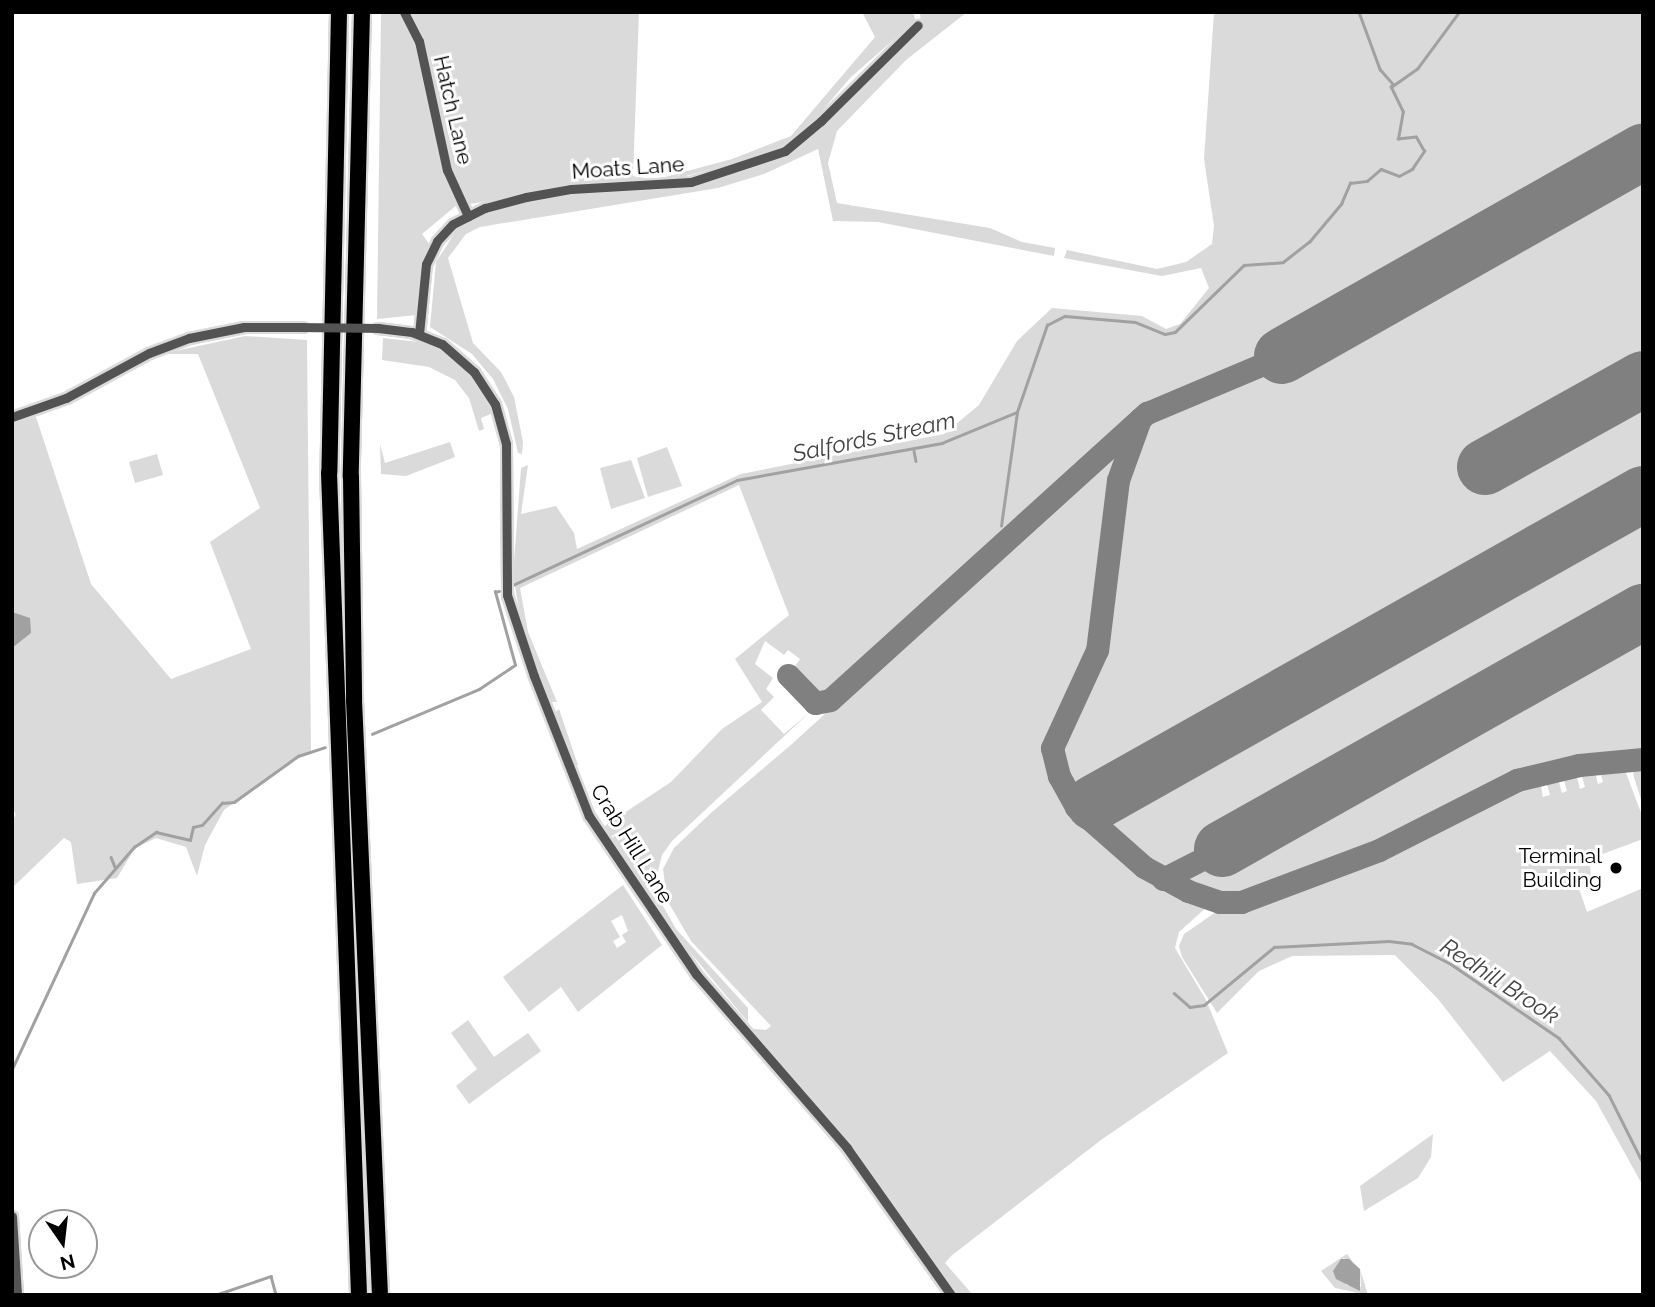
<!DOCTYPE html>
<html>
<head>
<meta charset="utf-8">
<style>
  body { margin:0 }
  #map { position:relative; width:1655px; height:1307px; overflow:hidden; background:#fff; font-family:Raleway,sans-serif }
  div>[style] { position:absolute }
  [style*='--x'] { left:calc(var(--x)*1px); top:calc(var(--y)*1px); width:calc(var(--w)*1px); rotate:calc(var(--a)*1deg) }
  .green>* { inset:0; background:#dadada }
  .water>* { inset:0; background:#a1a1a1 }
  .stream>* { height:2.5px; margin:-1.25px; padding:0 1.25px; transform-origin:1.25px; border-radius:1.25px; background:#a1a1a1 }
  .taxiway>* { height:23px; margin:-11.5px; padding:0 11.5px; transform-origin:11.5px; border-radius:11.5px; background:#808080 }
  .runway>* { height:56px; margin:-28px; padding:0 28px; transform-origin:28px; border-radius:28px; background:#808080 }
  .roads { filter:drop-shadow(2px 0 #dbdbdb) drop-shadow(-2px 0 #dbdbdb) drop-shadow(0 2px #dbdbdb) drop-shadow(0 -2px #dbdbdb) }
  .minor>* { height:9px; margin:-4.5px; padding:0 4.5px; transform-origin:4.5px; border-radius:4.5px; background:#535353 }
  .tertiary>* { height:10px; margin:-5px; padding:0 5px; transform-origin:5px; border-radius:5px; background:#535353 }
  .motorway>* { height:16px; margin:-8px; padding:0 8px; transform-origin:8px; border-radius:8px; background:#000 }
  .minor-bridge>* { height:9px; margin:-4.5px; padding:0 4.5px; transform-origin:4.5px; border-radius:4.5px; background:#535353 }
  .dots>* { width:19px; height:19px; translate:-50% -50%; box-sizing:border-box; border:4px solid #fff; border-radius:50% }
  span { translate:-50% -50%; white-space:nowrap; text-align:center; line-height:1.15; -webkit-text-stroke:6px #fff; paint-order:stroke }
  .street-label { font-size:21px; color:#000 }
  .poi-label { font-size:21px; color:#000 }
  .right { translate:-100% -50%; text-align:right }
  .water-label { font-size:23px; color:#424242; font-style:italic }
  .frame { position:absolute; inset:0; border:14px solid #000; pointer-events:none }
  .north { position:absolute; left:28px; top:1209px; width:70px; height:70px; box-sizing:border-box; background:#fff; border:2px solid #999; border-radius:50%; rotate:166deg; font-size:19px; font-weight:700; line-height:28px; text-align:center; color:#000 }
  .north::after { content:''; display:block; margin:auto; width:24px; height:32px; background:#000; clip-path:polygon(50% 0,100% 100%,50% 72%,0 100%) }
</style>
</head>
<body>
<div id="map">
  <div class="green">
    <i style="clip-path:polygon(381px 12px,639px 12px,633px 176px,654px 180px,732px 159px,791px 136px,875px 37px,862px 12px,914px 12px,915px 21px,850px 78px,800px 137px,777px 150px,658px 184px,587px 184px,470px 204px,464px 199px,422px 234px,430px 245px,422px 265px,417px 315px,377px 319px)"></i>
    <i style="clip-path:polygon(920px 12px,967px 12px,906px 60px,837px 131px,828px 163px,837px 203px,990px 228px,1022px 242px,1055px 248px,1054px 256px,878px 222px,833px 221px,818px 149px,764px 174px,718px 188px,480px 227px,466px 234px,448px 258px,473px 343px,501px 372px,514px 397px,523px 442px,522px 454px,518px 453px,508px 409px,493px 379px,472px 354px,430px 327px,436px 262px,456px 231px,471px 219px,505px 205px,585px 191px,688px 186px,787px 155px,921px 28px)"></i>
    <i style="clip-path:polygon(1214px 12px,1643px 12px,1643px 143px,1251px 363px,1140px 409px,825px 697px,794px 668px,800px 659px,788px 650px,784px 655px,765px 641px,755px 664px,773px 678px,766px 689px,774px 697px,761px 710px,784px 734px,810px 712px,672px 841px,662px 855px,656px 879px,660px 901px,676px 929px,748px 1008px,748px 1022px,684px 945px,611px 839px,616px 835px,609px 836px,603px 827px,671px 782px,722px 729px,762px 702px,735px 659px,789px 615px,739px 485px,520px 588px,528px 632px,557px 702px,548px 702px,524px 637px,513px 575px,521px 468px,528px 465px,521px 514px,556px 506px,574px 533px,577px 549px,741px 474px,944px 434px,979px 405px,1017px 341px,1052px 308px,1142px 316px,1166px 329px,1180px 324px,1209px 288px,1201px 268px,1162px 276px,1064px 258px,1067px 250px,1157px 269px,1186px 262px,1212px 244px,1214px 226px,1204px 159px)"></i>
    <i style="clip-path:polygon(1643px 162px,1643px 754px,1572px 760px,1504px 779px,1381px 843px,1240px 897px,1189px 886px,1144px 861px,1080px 803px,1058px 746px,1094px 678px,1109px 614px,1121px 488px,1145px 420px,1288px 361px)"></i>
    <i style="clip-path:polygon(245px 336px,307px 340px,311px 751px,298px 756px,224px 810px,205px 845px,197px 876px,186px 847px,156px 838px,135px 848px,117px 878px,77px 884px,71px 842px,64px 838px,12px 888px,12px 820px,16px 815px,12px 806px,12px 422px,36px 417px,91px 584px,171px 679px,251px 649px,210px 542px,260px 508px,198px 354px,161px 354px)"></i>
    <i style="clip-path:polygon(383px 338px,419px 342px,452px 356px,472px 376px,493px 413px,481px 418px,484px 429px,479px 431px,469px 398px,455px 380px,429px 367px,382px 360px)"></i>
    <i style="clip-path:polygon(450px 442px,455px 457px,406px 476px,381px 474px,380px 444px,385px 463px)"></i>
    <i style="clip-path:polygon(667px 447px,682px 486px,648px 497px,637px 458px)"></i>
    <i style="clip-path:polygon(1111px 452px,1117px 461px,1092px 646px,1077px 688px,1050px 733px,1047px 756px,1062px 797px,1083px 824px,1154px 881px,1209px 905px,1179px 932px,1175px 948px,1206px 1000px,1228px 1053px,1101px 1140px,951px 1256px,945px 1263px,973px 1295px,956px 1295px,832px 1122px,753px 1029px,766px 1030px,771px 1026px,691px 941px,667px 900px,663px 869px,674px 848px,712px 812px,792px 744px)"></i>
    <i style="clip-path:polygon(157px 454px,163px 475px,135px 483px,129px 462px)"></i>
    <i style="clip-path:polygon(631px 460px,645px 498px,611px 509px,600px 468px)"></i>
    <i style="clip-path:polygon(559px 709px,578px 765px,574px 766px,553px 714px)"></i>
    <i style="clip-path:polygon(1623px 765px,1643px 818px,1643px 839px,1589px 859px,1592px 884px,1579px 889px,1587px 912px,1643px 888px,1643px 1186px,1596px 1101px,1550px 1051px,1503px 1082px,1438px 999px,1395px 955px,1292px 956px,1259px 971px,1217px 1013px,1182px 957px,1179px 946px,1184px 934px,1216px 912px,1325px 879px,1418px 838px,1516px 787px,1540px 780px,1543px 797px,1550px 795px,1545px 778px,1557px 775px,1562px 793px,1567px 791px,1562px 774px,1575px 771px,1580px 789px,1585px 787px,1580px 770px,1594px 768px,1598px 784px,1603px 782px,1599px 767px)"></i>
    <i style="clip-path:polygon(1637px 765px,1643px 765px,1643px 806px,1633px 774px)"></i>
    <i style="clip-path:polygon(evenodd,623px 885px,662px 945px,578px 1012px,561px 987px,529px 1012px,503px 977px,623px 885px,622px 915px,628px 931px,622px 935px,626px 942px,617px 948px,613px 941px,620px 937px,611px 921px,622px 915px)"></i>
    <i style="clip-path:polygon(468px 1020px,494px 1057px,528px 1033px,541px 1051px,469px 1104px,456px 1086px,477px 1069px,451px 1033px)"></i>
    <i style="clip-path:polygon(1433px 1134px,1431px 1157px,1418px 1178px,1364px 1211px,1360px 1186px)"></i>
    <i style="clip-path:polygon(1347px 1254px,1353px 1262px,1343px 1258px,1346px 1285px,1361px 1287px,1360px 1269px,1368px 1295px,1335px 1288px,1321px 1271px)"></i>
  </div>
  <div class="water">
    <i style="clip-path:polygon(12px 612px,30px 618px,31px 633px,12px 648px)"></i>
    <i style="clip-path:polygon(1341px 1259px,1349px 1259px,1360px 1269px,1360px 1291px,1336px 1279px,1333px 1271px)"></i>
  </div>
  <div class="stream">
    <i style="--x:1359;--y:12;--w:61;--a:69.8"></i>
    <i style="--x:1380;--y:69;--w:20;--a:49"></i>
    <i style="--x:914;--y:451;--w:10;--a:79"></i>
    <i style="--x:1001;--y:526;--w:115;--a:-82"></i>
    <i style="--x:1017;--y:412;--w:92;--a:-71"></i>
    <i style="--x:1047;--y:325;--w:20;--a:-27"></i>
    <i style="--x:1065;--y:316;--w:70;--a:4.9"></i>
    <i style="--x:1135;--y:322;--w:32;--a:22"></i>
    <i style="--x:1165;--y:334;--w:10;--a:-11"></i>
    <i style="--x:1175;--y:332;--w:96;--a:-44.2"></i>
    <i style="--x:1244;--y:265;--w:39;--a:-4"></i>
    <i style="--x:1283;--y:262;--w:33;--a:-38"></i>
    <i style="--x:1309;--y:242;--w:50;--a:-49.9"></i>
    <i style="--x:1341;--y:204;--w:23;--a:-67"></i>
    <i style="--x:1350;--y:183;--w:17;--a:-7"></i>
    <i style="--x:1367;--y:181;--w:18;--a:-41"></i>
    <i style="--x:1381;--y:169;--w:19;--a:21"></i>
    <i style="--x:1399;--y:176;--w:15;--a:-28"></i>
    <i style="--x:1412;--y:169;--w:22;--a:-56"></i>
    <i style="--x:1424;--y:151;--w:16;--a:-120"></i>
    <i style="--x:1416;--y:137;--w:18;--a:174"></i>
    <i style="--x:1398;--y:139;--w:27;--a:-80"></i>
    <i style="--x:1403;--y:112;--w:28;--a:-116"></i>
    <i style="--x:1391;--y:87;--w:32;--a:-35"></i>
    <i style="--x:1417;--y:69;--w:71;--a:-53.6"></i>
    <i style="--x:513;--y:585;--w:247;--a:-25.1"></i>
    <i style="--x:737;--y:480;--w:208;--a:-10.2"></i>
    <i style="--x:942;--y:443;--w:81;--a:-22.5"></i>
    <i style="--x:372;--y:734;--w:116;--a:-22.8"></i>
    <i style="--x:479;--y:689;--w:43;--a:-33.7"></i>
    <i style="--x:515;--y:665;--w:76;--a:-105.3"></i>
    <i style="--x:495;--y:592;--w:4;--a:-14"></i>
    <i style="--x:111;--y:857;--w:11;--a:68"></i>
    <i style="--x:1174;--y:993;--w:21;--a:41"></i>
    <i style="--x:1190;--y:1007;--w:14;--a:-8"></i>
    <i style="--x:1204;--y:1005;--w:91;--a:-39.6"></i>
    <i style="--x:1274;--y:947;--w:115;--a:-3"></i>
    <i style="--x:1389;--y:941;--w:23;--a:7"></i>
    <i style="--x:1412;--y:944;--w:44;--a:27.1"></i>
    <i style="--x:1451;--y:964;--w:131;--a:34.4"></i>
    <i style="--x:1559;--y:1038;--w:76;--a:48.7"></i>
    <i style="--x:1609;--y:1095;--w:76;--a:63.4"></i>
    <i style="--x:12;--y:1069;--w:194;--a:-65"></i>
    <i style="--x:94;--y:893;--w:61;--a:-49"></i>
    <i style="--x:134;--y:847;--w:27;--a:-34"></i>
    <i style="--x:156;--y:832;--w:35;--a:13"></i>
    <i style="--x:190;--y:840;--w:13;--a:-77"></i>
    <i style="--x:193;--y:827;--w:9;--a:-13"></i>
    <i style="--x:202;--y:825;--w:30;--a:-48"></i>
    <i style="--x:222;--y:803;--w:12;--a:-5"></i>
    <i style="--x:234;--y:802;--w:79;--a:-35.7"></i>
    <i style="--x:298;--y:756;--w:28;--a:-18"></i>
    <i style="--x:215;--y:1295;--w:59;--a:-18.7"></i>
    <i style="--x:271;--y:1276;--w:20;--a:75"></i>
  </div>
  <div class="taxiway">
    <i style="--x:1140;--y:419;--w:65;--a:109.8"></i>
    <i style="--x:1118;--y:480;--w:171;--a:97"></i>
    <i style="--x:1097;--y:650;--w:108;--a:114.7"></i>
    <i style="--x:1052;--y:748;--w:29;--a:76"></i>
    <i style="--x:1059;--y:776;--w:35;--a:61"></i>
    <i style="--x:1076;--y:807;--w:91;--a:41.4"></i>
    <i style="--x:1144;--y:867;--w:50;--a:28.6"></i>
    <i style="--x:1188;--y:891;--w:34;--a:19"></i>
    <i style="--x:1220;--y:902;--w:21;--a:0"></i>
    <i style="--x:1241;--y:902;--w:147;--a:-20.6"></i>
    <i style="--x:1379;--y:850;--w:155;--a:-26.9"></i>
    <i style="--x:1517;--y:780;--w:64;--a:-13.6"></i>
    <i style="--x:1579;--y:765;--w:64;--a:-5.4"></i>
    <i style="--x:788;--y:675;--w:39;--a:46"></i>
    <i style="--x:815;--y:703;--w:15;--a:-11"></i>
    <i style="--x:830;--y:700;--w:428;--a:-42.2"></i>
    <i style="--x:1147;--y:413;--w:147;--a:-22.9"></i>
    <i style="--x:1163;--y:879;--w:66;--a:-27"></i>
  </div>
  <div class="runway">
    <i style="--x:1282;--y:356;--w:415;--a:-29.5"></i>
    <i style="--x:1485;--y:467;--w:181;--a:-29.1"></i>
    <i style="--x:1094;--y:803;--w:630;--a:-29.37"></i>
    <i style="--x:1222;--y:849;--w:483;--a:-29.4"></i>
  </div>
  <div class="roads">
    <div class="minor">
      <i style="--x:404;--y:12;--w:33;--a:63"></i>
      <i style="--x:419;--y:41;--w:132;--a:77.8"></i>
      <i style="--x:447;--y:170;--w:51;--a:65.5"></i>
      <i style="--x:378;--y:328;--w:34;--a:7"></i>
      <i style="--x:412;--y:332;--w:32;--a:22"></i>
      <i style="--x:442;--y:344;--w:43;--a:41.2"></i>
      <i style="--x:474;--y:372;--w:38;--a:57"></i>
      <i style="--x:495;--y:404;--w:41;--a:74.6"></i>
      <i style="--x:506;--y:444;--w:151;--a:89.6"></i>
      <i style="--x:507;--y:595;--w:85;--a:71.6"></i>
      <i style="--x:534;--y:676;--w:150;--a:68.6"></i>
      <i style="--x:589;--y:816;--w:191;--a:55.9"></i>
      <i style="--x:696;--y:974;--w:230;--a:49"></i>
      <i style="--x:847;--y:1148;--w:180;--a:54.7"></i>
      <i style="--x:419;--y:334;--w:70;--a:-84.3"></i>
      <i style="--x:426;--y:264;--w:25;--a:-64"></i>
      <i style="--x:437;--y:241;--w:23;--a:-47"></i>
      <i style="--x:453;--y:224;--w:36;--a:-27"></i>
      <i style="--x:485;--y:208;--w:42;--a:-15"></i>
      <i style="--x:526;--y:197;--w:46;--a:-10.1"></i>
      <i style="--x:571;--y:189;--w:120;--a:-3.3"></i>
      <i style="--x:691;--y:182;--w:99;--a:-18.3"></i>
      <i style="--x:785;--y:151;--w:47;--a:-39.8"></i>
      <i style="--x:821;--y:121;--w:136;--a:-44.7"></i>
      <i style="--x:12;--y:417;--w:57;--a:-19.4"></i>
      <i style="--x:66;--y:398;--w:94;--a:-28.5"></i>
      <i style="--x:149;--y:353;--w:43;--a:-20.6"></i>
      <i style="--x:189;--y:338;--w:56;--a:-11.3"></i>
      <i style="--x:244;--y:327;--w:58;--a:0"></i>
    </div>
    <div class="tertiary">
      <i style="--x:12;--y:1217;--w:78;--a:86.3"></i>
    </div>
    <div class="motorway">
      <i style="--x:339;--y:12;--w:461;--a:91.2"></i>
      <i style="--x:329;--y:473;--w:823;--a:87.91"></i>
      <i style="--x:362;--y:12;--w:465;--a:91.4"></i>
      <i style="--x:351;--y:477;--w:223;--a:89.2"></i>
      <i style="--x:354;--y:700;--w:596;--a:87.5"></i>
    </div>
  </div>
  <div class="minor-bridge">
    <i style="--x:302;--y:327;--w:76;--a:0.8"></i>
  </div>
  <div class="dots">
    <i style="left:1616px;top:868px;background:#000"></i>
  </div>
  <div class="street-label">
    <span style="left:453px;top:110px;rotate:77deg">Hatch Lane</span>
    <span style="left:628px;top:168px;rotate:-4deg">Moats Lane</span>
    <span style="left:632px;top:844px;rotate:58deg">Crab Hill Lane</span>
  </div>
  <div class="poi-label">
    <span class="right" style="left:1602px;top:868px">Terminal<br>Building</span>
  </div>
  <div class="water-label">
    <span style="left:874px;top:437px;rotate:-12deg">Salfords Stream</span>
    <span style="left:1500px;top:981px;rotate:33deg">Redhill Brook</span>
  </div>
  <div class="frame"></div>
  <div class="north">N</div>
</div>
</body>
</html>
